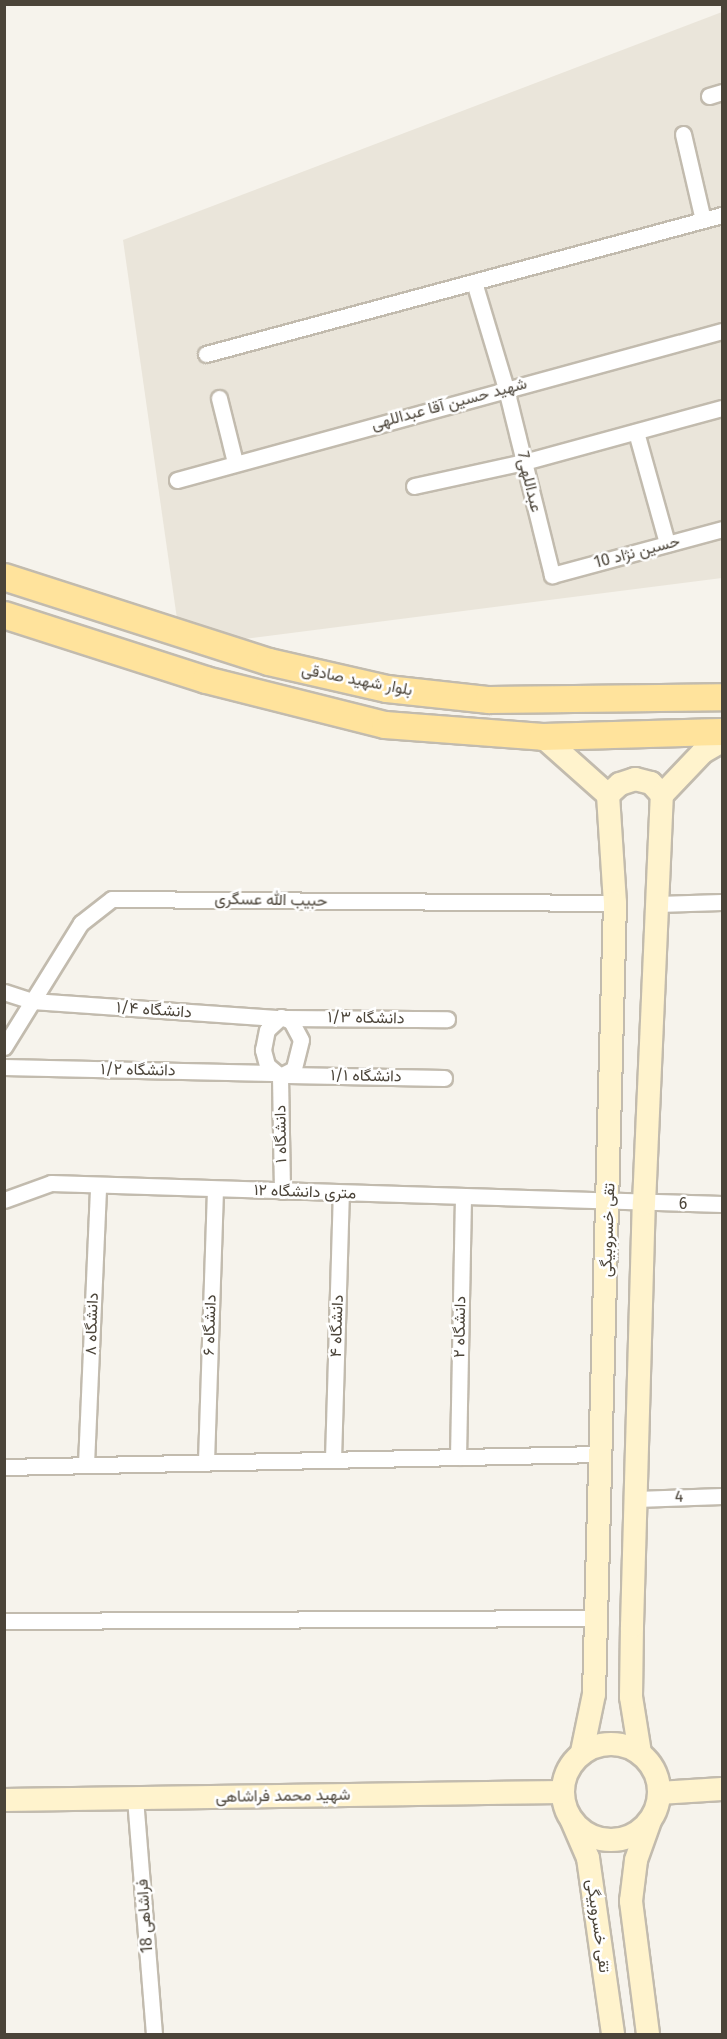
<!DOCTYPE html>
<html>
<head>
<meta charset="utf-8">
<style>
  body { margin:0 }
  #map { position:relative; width:727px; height:2039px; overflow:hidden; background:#f6f3ec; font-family:"Fira Sans",Vazirmatn,sans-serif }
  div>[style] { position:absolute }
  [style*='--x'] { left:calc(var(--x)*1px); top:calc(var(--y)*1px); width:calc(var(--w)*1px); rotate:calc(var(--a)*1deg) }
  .residential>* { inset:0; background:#eae5da }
  .roads { filter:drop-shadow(2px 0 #c2bbae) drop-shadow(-2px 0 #c2bbae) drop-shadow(0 2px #c2bbae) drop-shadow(0 -2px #c2bbae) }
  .street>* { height:15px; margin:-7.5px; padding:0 7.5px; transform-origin:7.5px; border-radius:7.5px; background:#fff }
  .secondary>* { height:22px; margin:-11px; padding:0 11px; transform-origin:11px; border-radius:11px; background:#fff3cd }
  .secondary>.ring { margin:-11px; padding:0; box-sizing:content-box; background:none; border:22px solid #fff3cd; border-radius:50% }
  .primary>* { height:26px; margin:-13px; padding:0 13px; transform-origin:13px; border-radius:13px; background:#ffe39c }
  span { translate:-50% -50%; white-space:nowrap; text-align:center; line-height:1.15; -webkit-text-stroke:5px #fff; paint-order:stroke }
  .street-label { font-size:16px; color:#4b4439 }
  .frame { position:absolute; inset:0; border:6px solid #4b4439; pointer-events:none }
</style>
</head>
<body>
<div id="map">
  <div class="residential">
    <i style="clip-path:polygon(722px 12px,722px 578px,181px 647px,123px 240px)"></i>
  </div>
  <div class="roads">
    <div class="street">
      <i style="--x:709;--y:96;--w:14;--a:-17"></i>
      <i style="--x:683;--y:134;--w:88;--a:76.9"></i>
      <i style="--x:474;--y:282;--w:112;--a:73.3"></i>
      <i style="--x:506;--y:389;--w:192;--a:76.1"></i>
      <i style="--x:552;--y:575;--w:176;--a:-15.1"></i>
      <i style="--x:206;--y:354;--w:534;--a:-15.08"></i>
      <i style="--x:219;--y:398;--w:66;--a:76"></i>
      <i style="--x:636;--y:432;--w:115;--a:74.4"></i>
      <i style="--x:177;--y:480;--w:565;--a:-15.29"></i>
      <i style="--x:414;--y:486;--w:113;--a:-12.3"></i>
      <i style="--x:524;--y:462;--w:205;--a:-15.3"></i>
      <i style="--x:657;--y:904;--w:65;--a:-1.8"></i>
      <i style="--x:4;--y:992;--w:29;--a:18"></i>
      <i style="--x:32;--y:1001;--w:245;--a:4"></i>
      <i style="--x:281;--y:1017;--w:11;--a:22"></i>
      <i style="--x:291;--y:1021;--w:21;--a:62"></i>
      <i style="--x:301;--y:1040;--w:30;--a:104"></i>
      <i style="--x:294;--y:1069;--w:16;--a:153"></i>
      <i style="--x:280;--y:1076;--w:17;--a:-140"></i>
      <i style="--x:267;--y:1065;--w:16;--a:-105"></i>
      <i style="--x:263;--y:1050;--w:20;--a:-79"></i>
      <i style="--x:267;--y:1030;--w:19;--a:-43"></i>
      <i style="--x:285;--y:1018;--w:162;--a:0.4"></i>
      <i style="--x:4;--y:1047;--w:146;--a:-58.2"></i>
      <i style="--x:81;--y:923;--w:39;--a:-38"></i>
      <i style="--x:112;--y:899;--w:503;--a:0.46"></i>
      <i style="--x:4;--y:1067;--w:268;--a:1.3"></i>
      <i style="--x:288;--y:1075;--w:156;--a:1.1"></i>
      <i style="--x:280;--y:1076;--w:115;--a:89"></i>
      <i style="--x:4;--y:1200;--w:50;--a:-19.9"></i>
      <i style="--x:51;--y:1183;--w:671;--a:1.79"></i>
      <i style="--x:458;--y:1457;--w:259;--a:-88.9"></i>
      <i style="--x:333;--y:1459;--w:265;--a:-88.3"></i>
      <i style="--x:206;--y:1461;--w:272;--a:-88.1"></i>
      <i style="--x:86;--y:1464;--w:279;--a:-87.5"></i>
      <i style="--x:4;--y:1467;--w:597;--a:-1.25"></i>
      <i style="--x:636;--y:1499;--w:86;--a:-2"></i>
      <i style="--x:4;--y:1621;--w:592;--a:-0.29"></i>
      <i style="--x:135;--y:1798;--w:237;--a:85.4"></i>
    </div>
    <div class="secondary">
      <i style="--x:543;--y:737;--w:87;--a:41.7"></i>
      <i style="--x:608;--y:795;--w:108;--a:86.3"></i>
      <i style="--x:615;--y:903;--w:791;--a:91.52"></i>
      <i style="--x:594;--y:1694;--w:59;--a:101.7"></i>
      <i style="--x:608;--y:795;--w:16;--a:-43"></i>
      <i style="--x:620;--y:784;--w:16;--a:-18"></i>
      <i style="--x:635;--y:779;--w:16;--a:14"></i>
      <i style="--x:651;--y:783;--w:16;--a:47"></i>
      <i class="ring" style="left:563px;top:1744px;width:74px;height:74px"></i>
      <i style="--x:640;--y:1753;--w:57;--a:-99.1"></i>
      <i style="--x:631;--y:1697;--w:71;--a:-89.2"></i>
      <i style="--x:632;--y:1626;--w:422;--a:-88.4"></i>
      <i style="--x:644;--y:1204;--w:409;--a:-87.5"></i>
      <i style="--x:662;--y:795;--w:59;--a:-46.4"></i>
      <i style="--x:703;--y:752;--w:22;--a:-30"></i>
      <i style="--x:659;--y:1793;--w:63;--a:-3.6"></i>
      <i style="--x:4;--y:1800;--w:558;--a:-0.82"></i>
      <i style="--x:572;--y:1821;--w:40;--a:66.6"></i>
      <i style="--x:588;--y:1858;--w:178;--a:81.9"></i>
      <i style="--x:648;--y:2034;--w:134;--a:-97.3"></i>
      <i style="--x:631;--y:1901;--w:41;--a:-83"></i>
      <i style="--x:636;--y:1860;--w:41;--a:-70.3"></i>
    </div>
    <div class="primary">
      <i style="--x:4;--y:577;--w:278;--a:17.8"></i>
      <i style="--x:269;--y:662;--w:121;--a:12.9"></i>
      <i style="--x:387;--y:689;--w:103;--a:6.2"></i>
      <i style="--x:489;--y:700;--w:233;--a:-0.7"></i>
      <i style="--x:4;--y:615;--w:212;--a:17.8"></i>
      <i style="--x:206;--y:680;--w:185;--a:14.1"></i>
      <i style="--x:385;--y:725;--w:158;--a:4.3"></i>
      <i style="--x:543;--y:737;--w:179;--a:-1.6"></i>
    </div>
  </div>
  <div class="street-label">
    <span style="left:449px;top:404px;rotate:-15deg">شهید حسین آقا عبداللهی</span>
    <span style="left:529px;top:482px;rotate:76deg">عبداللهی7</span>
    <span style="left:637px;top:552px;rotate:-15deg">حسین نژاد 10</span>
    <span style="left:357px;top:680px;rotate:11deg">بلوار شهید صادقی</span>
    <span style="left:271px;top:900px;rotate:1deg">حبیب الله عسگری</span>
    <span style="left:154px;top:1010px;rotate:4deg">دانشگاه ۱/۴</span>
    <span style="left:366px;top:1018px;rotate:1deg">دانشگاه ۱/۳</span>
    <span style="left:138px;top:1070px;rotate:1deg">دانشگاه ۱/۲</span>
    <span style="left:366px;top:1076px;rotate:1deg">دانشگاه ۱/۱</span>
    <span style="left:281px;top:1134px;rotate:-91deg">دانشگاه ۱</span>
    <span style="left:305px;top:1192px;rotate:2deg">۱۲ متری دانشگاه</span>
    <span style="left:683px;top:1204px">6</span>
    <span style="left:608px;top:1230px;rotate:-88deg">تقی خسروبیگی</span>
    <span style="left:92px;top:1324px;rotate:-88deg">دانشگاه ۸</span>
    <span style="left:210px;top:1325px;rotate:-88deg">دانشگاه ۶</span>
    <span style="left:337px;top:1326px;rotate:-88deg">دانشگاه ۴</span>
    <span style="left:460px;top:1327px;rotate:-89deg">دانشگاه ۲</span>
    <span style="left:679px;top:1497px;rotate:-2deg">4</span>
    <span style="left:283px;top:1796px;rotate:-1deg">شهید محمد فراشاهی</span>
    <span style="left:145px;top:1916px;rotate:-94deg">فراشاهی 18</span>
    <span style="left:598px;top:1926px;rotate:82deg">تقی خسروبیگی</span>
  </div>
  <div class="frame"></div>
</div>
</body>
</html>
